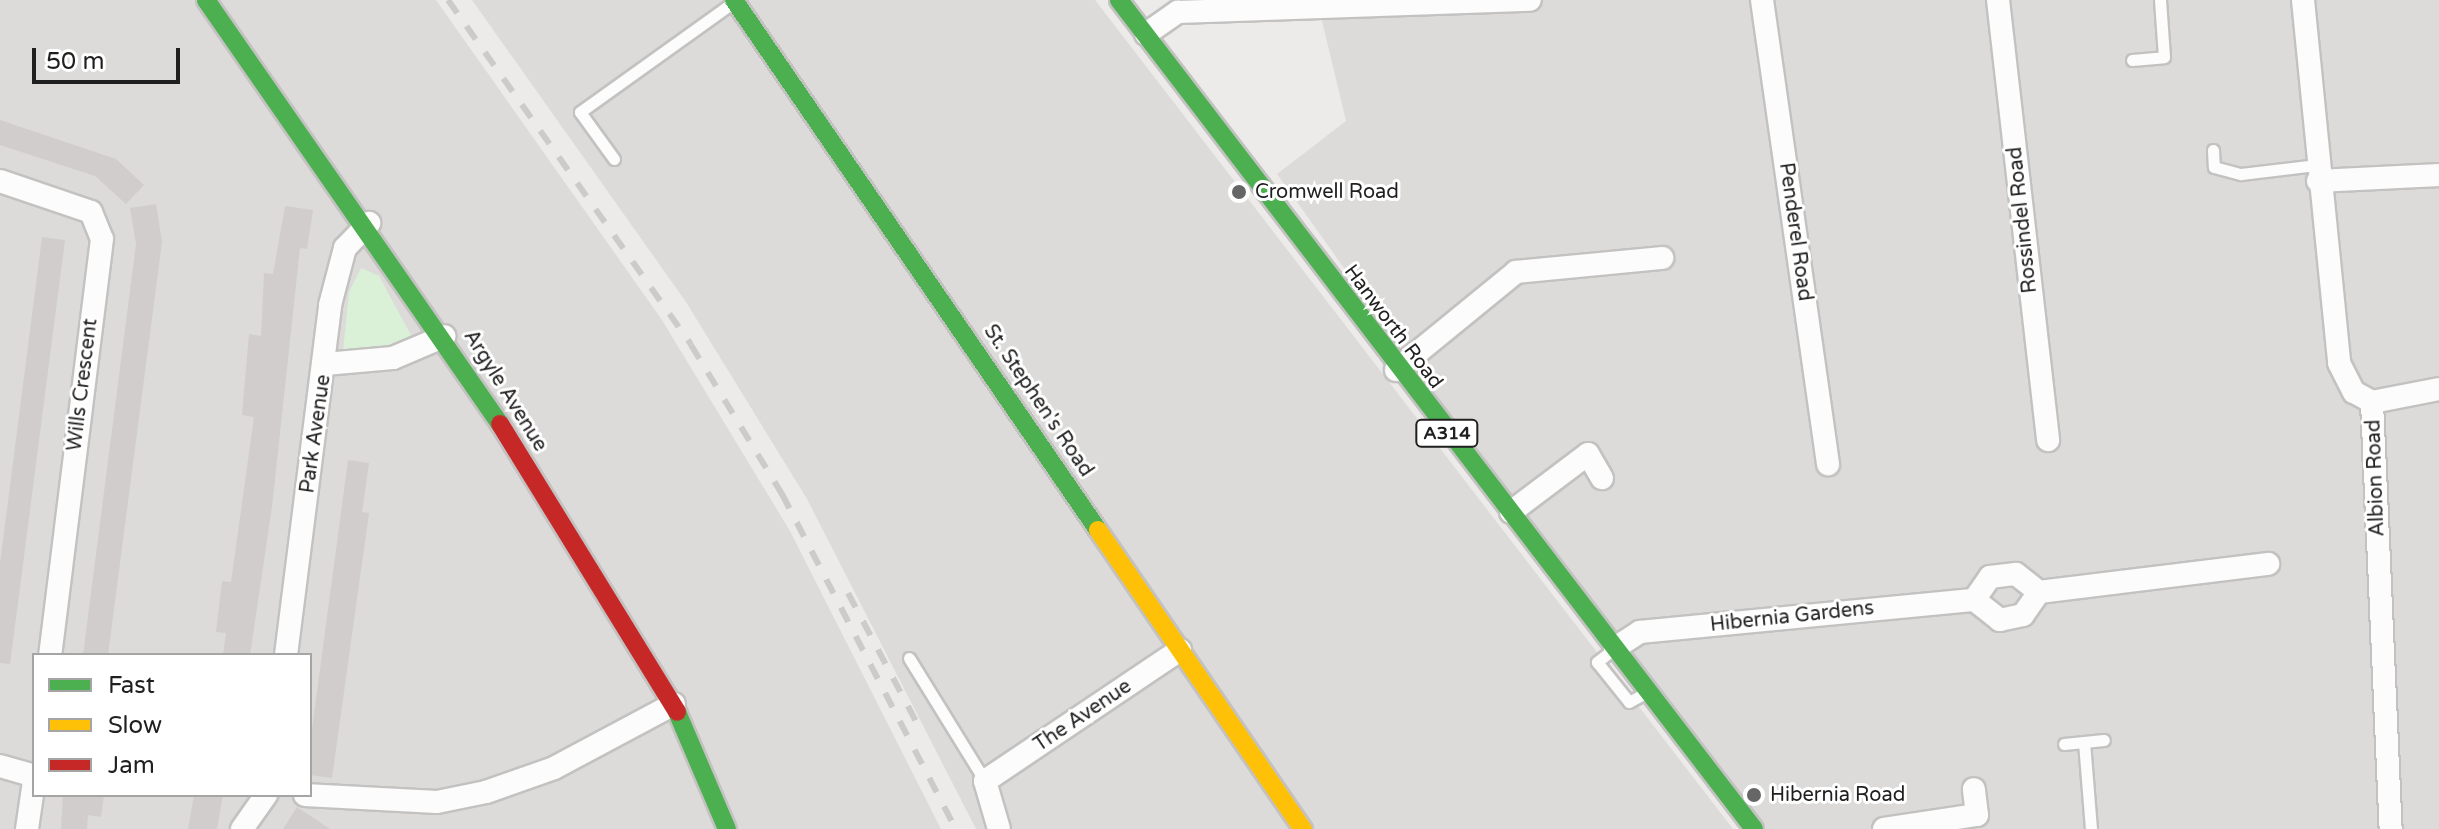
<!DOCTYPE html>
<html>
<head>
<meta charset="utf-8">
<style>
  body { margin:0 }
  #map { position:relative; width:2439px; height:829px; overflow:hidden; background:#edebe9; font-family:"Varela Round",sans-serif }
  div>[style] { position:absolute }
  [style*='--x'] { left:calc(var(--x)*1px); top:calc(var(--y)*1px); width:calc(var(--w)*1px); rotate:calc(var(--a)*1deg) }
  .residential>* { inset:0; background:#dcdbda }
  .park>* { inset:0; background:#daf0d7 }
  .building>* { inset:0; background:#d0cdcc }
  .roads { filter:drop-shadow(2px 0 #c3c2c1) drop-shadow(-2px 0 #c3c2c1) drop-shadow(0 2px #c3c2c1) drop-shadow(0 -2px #c3c2c1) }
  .lane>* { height:11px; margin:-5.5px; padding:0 5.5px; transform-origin:5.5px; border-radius:5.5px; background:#fcfcfc }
  .street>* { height:22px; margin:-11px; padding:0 11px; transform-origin:11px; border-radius:11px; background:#fcfcfc }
  .fast>* { height:18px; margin:-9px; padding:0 9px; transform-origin:9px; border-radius:9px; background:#4caf50 }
  .slow>* { height:18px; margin:-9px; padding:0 9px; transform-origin:9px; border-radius:9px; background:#ffc107 }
  .jam>* { height:18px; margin:-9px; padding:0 9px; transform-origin:9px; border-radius:9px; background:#c62828 }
  .rail>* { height:6px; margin-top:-3px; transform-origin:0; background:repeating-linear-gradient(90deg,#cbcbca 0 16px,transparent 0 32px) }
  .dots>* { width:22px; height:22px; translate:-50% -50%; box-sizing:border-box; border:4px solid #fff; border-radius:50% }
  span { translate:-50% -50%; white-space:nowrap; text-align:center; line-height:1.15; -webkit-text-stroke:6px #fff; paint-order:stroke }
  .shield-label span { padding:2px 6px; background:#fff; border:2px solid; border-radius:6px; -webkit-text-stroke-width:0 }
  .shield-label { font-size:18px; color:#1f1f1f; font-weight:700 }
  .poi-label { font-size:20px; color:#1f1f1f }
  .left { translate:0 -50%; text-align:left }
  .street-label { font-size:20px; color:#1f1f1f }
  .legend { position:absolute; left:32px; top:653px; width:280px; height:144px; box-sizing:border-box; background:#fff; border:2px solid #a5a5a5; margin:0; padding:10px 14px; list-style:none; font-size:24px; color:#1f1f1f }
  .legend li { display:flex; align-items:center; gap:16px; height:40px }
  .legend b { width:40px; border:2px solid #a5a5a5 }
  .scale { position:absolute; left:32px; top:48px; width:148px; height:36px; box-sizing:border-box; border:4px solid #1f1f1f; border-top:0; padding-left:10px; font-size:24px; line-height:28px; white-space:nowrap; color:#1f1f1f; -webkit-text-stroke:6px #fff; paint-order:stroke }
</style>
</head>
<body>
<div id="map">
  <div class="residential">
    <i style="clip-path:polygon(evenodd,0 0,436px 0,662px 320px,790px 531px,941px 829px,0 829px,0 0,34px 655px,310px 655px,310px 795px,34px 795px,34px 655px)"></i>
    <i style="clip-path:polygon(472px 0,1095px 0,1733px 829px,976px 829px,807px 499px,686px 302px)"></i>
    <i style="clip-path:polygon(1317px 0,2439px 0,2439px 829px,1755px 829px,1615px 648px,1277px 174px,1346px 121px)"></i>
  </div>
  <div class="park">
    <i style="clip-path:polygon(361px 268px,379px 276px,412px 337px,385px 349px,343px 351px,349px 292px)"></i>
  </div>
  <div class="building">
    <i style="clip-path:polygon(0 120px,116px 159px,144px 185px,126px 204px,95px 176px,0 145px)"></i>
    <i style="clip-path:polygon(156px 204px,162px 242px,108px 655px,83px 655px,136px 244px,130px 208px)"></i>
    <i style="clip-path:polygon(285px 206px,313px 210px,307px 249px,300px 248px,272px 507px,250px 655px,223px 655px,226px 633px,216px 632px,222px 581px,231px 582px,254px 417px,242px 415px,249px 334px,261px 336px,264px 273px,273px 274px)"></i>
    <i style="clip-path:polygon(42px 237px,65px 240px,10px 664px,0 663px,0 564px)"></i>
    <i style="clip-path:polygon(348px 460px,369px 463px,362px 512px,369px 513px,332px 778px,310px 775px,310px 744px)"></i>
    <i style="clip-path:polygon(63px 795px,104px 795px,101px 817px,88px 815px,87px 829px,61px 829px)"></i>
    <i style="clip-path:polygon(194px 795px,223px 795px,217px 829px,188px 829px)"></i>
    <i style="clip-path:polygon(297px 807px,330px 829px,283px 829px)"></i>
  </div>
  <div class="roads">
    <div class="lane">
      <i style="--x:2132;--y:60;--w:32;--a:-5"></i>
      <i style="--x:2164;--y:57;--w:57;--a:-94"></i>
      <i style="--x:2213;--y:150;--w:17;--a:87"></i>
      <i style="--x:2214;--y:167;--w:28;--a:15"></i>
      <i style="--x:2241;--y:174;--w:77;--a:-6.8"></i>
      <i style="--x:614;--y:159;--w:58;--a:-125.9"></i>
      <i style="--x:580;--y:112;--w:186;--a:-35.6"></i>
      <i style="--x:1611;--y:651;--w:18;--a:142"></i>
      <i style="--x:1597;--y:662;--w:51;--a:51.3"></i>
      <i style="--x:1629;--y:702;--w:18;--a:-29"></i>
      <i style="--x:909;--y:658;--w:145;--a:58.3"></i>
      <i style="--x:2084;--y:742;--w:87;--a:85.4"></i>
      <i style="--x:2064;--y:744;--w:40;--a:-5.7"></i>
    </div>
    <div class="street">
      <i style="--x:1762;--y:0;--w:469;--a:81.9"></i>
      <i style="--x:1998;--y:0;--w:443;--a:83.5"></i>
      <i style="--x:2303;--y:0;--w:365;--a:84.3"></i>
      <i style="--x:2339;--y:363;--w:33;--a:63"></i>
      <i style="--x:2354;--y:392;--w:21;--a:29"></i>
      <i style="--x:2372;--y:402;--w:427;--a:87.5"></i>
      <i style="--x:1146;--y:34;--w:39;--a:-35"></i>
      <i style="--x:1178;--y:12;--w:352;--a:-2"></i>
      <i style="--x:0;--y:181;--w:96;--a:18.8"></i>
      <i style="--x:91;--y:212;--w:29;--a:68"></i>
      <i style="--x:102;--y:239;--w:419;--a:97.1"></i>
      <i style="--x:2318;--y:181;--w:121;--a:-2.8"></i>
      <i style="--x:325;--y:364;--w:68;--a:-5"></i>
      <i style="--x:393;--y:358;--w:56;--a:-22.9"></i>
      <i style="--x:1396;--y:370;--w:155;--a:-39.2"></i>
      <i style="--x:1516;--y:272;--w:147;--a:-5.5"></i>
      <i style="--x:2372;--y:402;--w:68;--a:-11"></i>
      <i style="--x:1511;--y:512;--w:96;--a:-37"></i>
      <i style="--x:1588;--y:454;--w:28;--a:60"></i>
      <i style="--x:2016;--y:574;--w:29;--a:38"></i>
      <i style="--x:2039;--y:592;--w:28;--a:125"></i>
      <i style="--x:2023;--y:615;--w:24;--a:168"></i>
      <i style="--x:2000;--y:620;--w:33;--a:-142"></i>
      <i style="--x:1974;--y:600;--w:28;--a:-55"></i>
      <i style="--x:1990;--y:577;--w:26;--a:-7"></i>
      <i style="--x:2039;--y:592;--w:231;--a:-7"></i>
      <i style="--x:1615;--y:648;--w:30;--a:-33"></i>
      <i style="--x:1640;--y:632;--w:336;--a:-5.5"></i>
      <i style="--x:286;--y:655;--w:353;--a:-82.8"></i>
      <i style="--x:330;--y:305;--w:59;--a:-75.3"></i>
      <i style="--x:345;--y:248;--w:35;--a:-46"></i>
      <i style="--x:0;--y:766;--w:35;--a:16"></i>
      <i style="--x:305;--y:795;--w:132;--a:3"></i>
      <i style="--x:437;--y:802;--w:50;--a:-11.5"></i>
      <i style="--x:486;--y:792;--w:72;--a:-19.4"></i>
      <i style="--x:554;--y:768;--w:136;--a:-28.1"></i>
      <i style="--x:27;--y:829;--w:49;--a:-81.7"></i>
      <i style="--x:242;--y:829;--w:42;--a:-54.8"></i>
      <i style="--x:999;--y:829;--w:50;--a:-106.3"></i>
      <i style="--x:985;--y:781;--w:235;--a:-33.9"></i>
      <i style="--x:1884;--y:829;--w:94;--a:-8.6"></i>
      <i style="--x:1977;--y:815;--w:26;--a:-97"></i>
    </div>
    <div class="fast">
      <i style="--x:206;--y:0;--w:516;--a:55.26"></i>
      <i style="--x:734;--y:0;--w:643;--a:55.52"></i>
      <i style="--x:1119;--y:0;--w:1044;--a:52.55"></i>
      <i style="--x:677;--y:712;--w:127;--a:66.9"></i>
    </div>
    <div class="slow">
      <i style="--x:1098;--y:530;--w:363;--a:55.6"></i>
    </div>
    <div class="jam">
      <i style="--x:500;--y:424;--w:338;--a:58.4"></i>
    </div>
  </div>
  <div class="rail">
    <i style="--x:448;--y:0;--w:422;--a:54.8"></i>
    <i style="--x:691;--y:345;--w:175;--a:58.6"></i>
    <i style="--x:782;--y:494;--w:377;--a:62.6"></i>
    <i style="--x:848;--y:593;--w:156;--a:62.1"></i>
  </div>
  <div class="dots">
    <i style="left:1239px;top:192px;background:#676666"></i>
    <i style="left:1754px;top:795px;background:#676666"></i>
  </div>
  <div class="shield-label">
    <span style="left:1447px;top:433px">A314</span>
  </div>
  <div class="poi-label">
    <span class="left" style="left:1255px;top:192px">Cromwell Road</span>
    <span class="left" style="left:1770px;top:795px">Hibernia Road</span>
  </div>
  <div class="street-label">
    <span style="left:2023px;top:220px;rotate:-96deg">Rossindel Road</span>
    <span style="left:1795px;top:232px;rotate:82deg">Penderel Road</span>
    <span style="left:1393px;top:327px;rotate:53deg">Hanworth Road</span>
    <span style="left:83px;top:385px;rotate:-83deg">Wills Crescent</span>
    <span style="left:505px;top:391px;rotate:58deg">Argyle Avenue</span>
    <span style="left:1038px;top:401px;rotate:56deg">St. Stephen's Road</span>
    <span style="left:316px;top:434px;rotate:-82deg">Park Avenue</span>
    <span style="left:2376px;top:478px;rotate:-92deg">Albion Road</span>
    <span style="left:1792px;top:617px;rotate:-6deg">Hibernia Gardens</span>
    <span style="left:1083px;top:716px;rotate:-34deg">The Avenue</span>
  </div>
  <ul class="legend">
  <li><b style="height:10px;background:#4caf50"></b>Fast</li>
  <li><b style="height:10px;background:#ffc107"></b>Slow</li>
  <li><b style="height:10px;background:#c62828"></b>Jam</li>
  </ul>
  <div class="scale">50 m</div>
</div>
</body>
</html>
